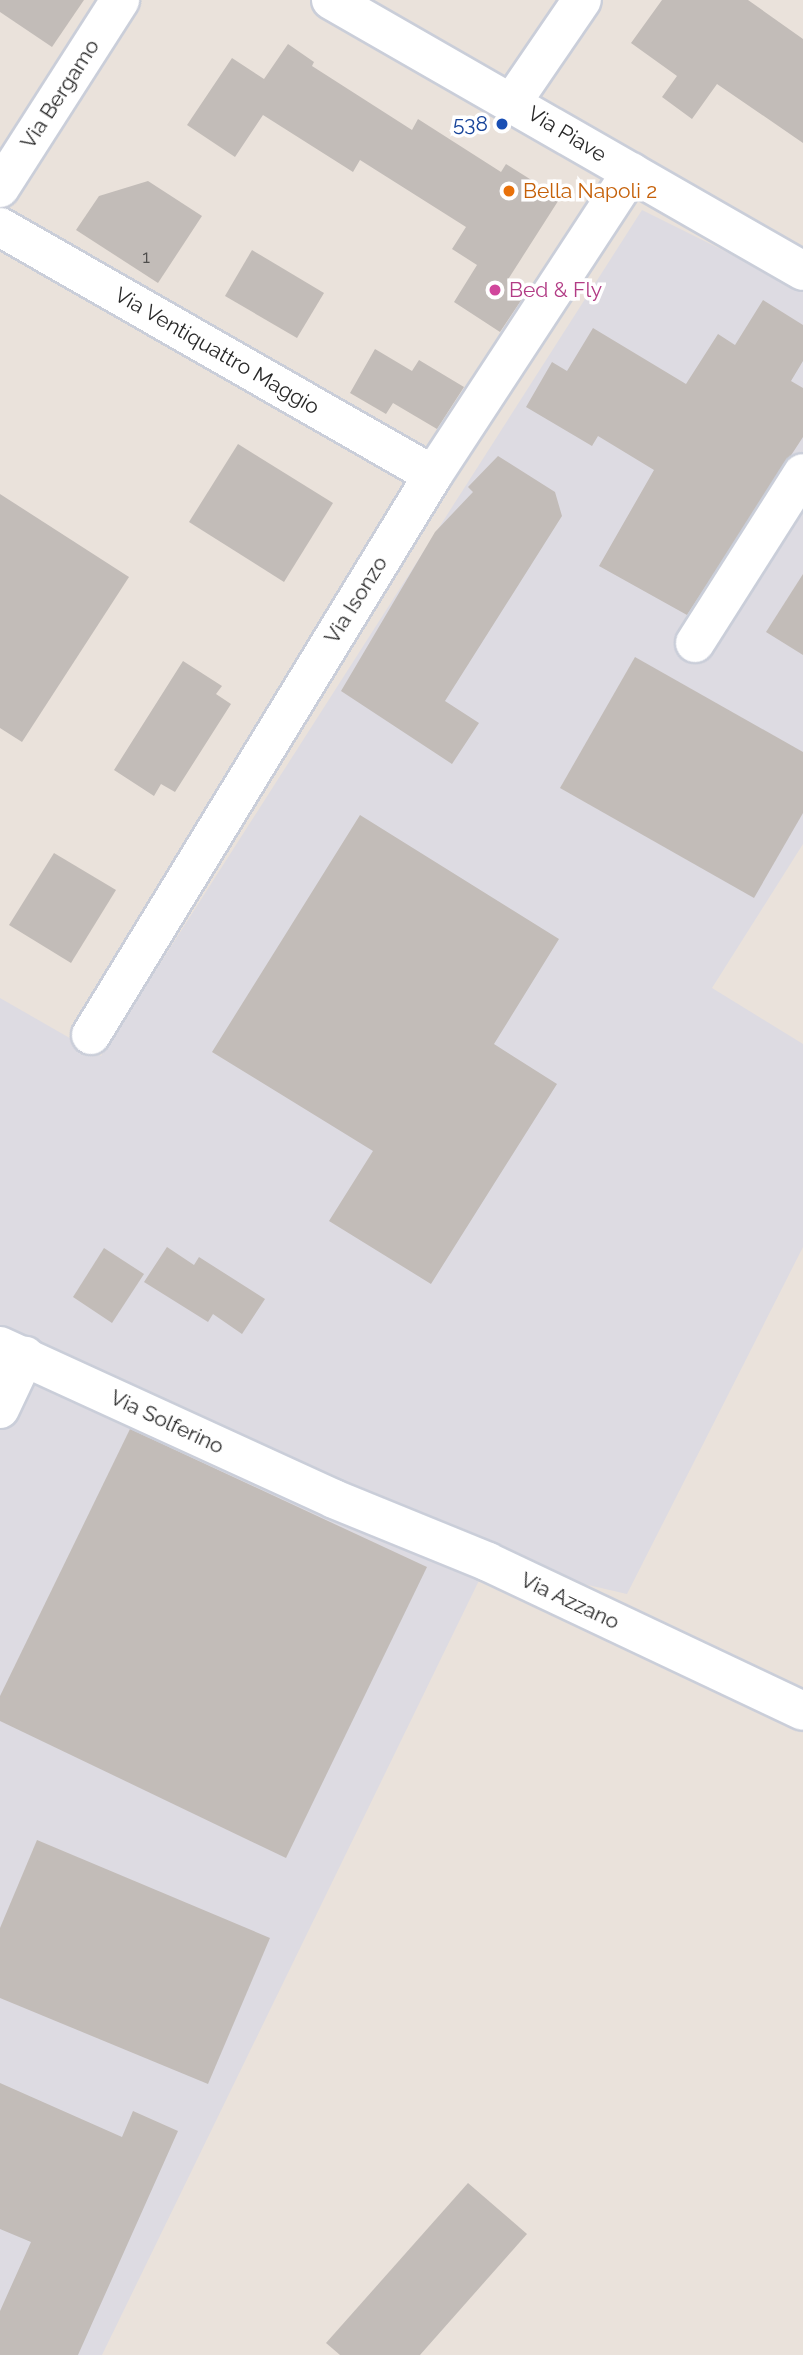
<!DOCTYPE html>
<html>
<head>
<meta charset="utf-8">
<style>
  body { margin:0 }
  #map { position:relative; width:803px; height:2355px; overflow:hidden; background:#eae2db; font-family:Raleway,sans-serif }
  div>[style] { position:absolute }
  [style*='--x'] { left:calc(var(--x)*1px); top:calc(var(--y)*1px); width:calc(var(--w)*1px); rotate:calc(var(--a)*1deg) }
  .industrial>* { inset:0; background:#dddbe2 }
  .building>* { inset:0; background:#c2bcb8 }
  .roads { filter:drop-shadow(2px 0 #caced9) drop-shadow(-2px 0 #caced9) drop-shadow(0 2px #caced9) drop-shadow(0 -2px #caced9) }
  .minor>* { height:38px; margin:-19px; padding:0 19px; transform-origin:19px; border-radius:19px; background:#fff }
  .dots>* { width:19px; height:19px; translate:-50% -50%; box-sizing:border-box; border:4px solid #fff; border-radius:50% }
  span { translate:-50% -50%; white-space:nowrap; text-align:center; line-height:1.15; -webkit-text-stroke:7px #fff; paint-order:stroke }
  .number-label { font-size:18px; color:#4e4d4c }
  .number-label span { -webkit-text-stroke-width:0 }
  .street-label { font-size:21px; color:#282828 }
  .transit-label { font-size:21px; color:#164399 }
  .right { translate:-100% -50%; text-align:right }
  .food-label { font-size:21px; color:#c56008 }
  .left { translate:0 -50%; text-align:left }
  .hotel-label { font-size:21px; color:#b23c85 }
</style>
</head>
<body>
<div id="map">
  <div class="industrial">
    <i style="clip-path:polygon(642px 210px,803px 290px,803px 844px,712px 988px,803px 1044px,803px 1247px,627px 1594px,488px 1562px,102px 2355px,0 2355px,0 998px,101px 1056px)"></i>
  </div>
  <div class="building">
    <i style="clip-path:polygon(0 0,84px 0,52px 47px,0 12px)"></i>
    <i style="clip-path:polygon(662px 0,748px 0,803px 39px,803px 143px,717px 84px,692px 119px,662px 97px,677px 76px,631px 43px)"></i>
    <i style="clip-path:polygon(288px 44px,314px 62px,312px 66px,412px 130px,418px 119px,501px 172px,506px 164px,560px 198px,507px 281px,526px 293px,500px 332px,454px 302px,477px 265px,452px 249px,466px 227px,360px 160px,353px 172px,263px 115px,235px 157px,187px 125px,232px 58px,264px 79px)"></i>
    <i style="clip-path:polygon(148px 181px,202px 216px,158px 283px,76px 230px,99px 196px)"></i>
    <i style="clip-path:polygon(252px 250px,324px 293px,297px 338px,225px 296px)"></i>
    <i style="clip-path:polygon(763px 300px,803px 325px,803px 361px,791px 381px,803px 388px,803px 437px,687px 615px,599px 566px,654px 470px,598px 436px,592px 446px,526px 407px,552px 362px,567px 371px,593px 328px,686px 384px,718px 334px,735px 345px)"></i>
    <i style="clip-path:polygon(375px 349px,412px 371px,419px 360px,464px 387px,437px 429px,393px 403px,386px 414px,350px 393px)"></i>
    <i style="clip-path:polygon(238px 444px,333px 503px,284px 582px,189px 522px)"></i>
    <i style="clip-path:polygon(498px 456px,555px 492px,562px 516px,445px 701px,479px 723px,452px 764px,341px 691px,435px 532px,473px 492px,468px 487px)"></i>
    <i style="clip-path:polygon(0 494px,129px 577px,22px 742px,0 728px)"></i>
    <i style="clip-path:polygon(803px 574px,803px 655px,766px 632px)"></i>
    <i style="clip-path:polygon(635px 657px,803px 752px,803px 813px,754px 898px,560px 788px)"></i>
    <i style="clip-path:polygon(183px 661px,222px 686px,216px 694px,231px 704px,175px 792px,161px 784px,154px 796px,114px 770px)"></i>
    <i style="clip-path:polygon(360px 815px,559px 939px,494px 1044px,557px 1084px,431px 1284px,329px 1221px,373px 1151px,212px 1052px)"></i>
    <i style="clip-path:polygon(54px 853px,116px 890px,71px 963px,9px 925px)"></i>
    <i style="clip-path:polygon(167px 1247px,194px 1265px,199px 1257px,265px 1299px,242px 1334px,213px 1314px,208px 1322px,144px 1282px)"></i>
    <i style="clip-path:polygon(104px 1248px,144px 1274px,112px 1323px,73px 1297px)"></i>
    <i style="clip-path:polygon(130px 1429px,427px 1567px,286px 1858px,0 1721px,0 1696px)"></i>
    <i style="clip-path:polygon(37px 1840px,270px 1938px,208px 2084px,0 1998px,0 1928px)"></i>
    <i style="clip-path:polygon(0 2083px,122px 2137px,133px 2111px,178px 2131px,78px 2355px,0 2355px,0 2311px,31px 2242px,0 2229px)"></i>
    <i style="clip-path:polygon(468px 2183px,527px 2234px,420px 2355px,340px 2355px,326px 2343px)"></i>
  </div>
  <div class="roads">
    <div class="minor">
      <i style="--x:331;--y:0;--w:544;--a:29.86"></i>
      <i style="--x:513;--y:101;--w:122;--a:-55.7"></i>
      <i style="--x:0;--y:188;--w:223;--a:-57.4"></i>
      <i style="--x:0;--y:227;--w:499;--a:29.8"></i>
      <i style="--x:695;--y:643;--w:201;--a:-57.6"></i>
      <i style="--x:91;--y:1035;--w:656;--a:-58.59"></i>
      <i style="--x:433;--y:475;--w:362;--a:-56.8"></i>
      <i style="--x:0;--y:1346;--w:367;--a:24.6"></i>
      <i style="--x:334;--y:1499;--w:166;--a:22.2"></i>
      <i style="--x:488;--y:1562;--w:348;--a:25.3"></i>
      <i style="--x:0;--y:1409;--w:59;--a:-64.7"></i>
    </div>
  </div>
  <div class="dots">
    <i style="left:502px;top:124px;background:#1a4fb4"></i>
    <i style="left:509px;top:191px;background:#e8710a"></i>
    <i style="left:495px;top:290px;background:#d1479c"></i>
  </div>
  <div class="number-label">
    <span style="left:146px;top:257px">1</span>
  </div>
  <div class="street-label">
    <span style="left:60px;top:94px;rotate:-57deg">Via Bergamo</span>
    <span style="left:567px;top:134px;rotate:31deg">Via Piave</span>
    <span style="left:217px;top:351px;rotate:30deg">Via Ventiquattro Maggio</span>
    <span style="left:356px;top:600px;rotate:-58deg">Via Isonzo</span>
    <span style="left:167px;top:1422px;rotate:25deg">Via Solferino</span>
    <span style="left:570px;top:1601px;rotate:25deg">Via Azzano</span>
  </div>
  <div class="transit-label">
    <span class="right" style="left:488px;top:124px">538</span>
  </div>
  <div class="food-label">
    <span class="left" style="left:523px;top:191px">Bella Napoli 2</span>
  </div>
  <div class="hotel-label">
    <span class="left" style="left:509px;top:290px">Bed &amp; Fly</span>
  </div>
</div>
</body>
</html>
